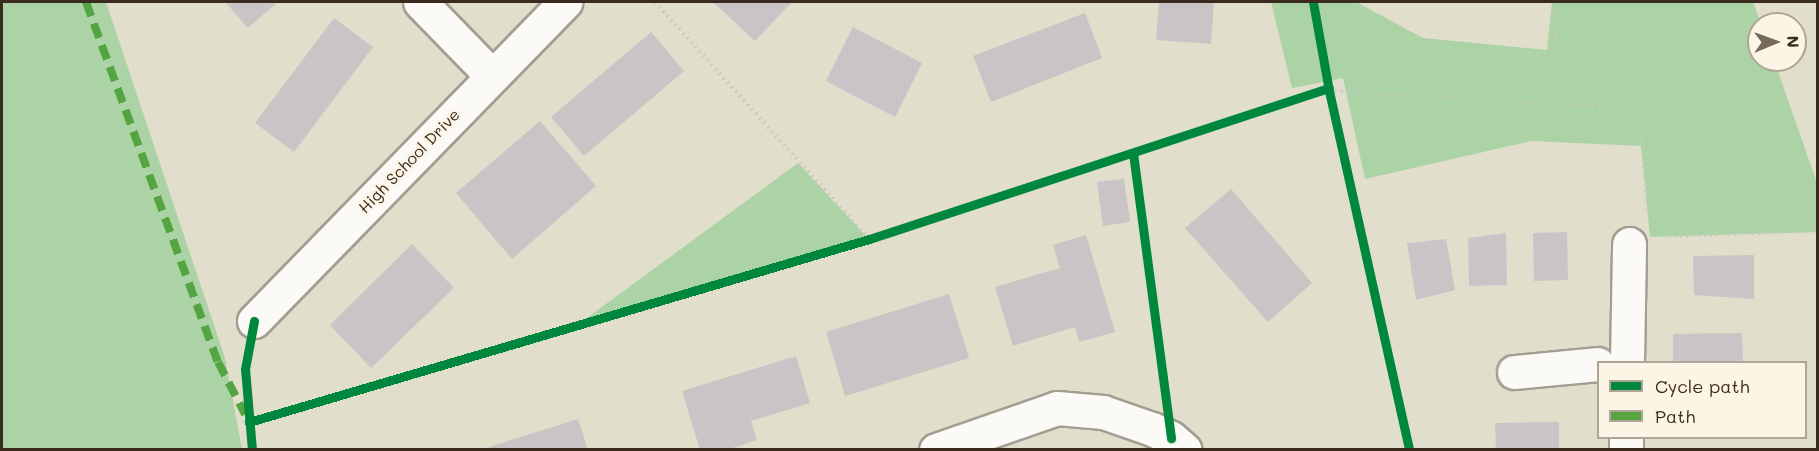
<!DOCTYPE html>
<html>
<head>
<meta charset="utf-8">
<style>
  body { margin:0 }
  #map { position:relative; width:1819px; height:451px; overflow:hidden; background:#e2decc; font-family:Mali,sans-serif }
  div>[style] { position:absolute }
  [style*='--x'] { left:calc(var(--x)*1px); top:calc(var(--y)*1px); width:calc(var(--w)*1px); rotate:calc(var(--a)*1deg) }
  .green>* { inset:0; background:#acd3a6 }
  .building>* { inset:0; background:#c9c4c5 }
  .path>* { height:4px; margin-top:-2px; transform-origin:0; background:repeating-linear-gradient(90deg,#c9c7c2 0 1.5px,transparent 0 6px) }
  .roads { filter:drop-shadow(2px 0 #a29e92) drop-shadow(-2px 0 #a29e92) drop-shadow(0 2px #a29e92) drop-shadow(0 -2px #a29e92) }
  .street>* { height:33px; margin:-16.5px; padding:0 16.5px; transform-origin:16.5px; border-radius:16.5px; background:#fbfaf7 }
  .quiet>* { height:8px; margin-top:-4px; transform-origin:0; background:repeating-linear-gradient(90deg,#54a441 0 15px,transparent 0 23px) }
  .cycleway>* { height:9px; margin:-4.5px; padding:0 4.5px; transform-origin:4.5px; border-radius:4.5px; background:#00873e }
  span { translate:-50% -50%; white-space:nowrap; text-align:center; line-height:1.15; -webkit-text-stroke:5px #fcf5e5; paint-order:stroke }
  .street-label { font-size:16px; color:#3b2a1e }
  .frame { position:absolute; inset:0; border:3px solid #3b2a1e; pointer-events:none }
  .legend { position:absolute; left:1597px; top:361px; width:210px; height:78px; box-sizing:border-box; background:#fcf5e5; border:2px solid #afa495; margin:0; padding:8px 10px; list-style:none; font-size:18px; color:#3b2a1e }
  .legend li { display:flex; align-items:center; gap:12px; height:30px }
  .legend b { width:30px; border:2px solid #afa495 }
  .north { position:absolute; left:1747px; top:12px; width:60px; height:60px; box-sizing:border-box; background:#fcf5e5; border:2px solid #afa495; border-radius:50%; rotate:89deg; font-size:16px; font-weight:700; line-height:24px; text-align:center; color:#3b2a1e }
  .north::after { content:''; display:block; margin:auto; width:21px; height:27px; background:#75695b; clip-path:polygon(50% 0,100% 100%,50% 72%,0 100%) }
</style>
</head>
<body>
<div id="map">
  <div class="green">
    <i style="clip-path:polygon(2px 2px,106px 2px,225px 358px,242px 449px,2px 449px)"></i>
    <i style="clip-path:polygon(1271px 2px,1356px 2px,1423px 38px,1547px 50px,1552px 2px,1753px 2px,1761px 24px,1759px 60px,1774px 60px,1817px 183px,1817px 232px,1650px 237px,1641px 146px,1531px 141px,1365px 179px,1343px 78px,1292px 88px)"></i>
    <i style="clip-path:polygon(798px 163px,867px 237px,565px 334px)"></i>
  </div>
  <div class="building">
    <i style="clip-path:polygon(225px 2px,278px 2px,248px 28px)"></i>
    <i style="clip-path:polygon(713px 2px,792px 2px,755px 41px)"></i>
    <i style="clip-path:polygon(1159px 2px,1214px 2px,1211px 44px,1156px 40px)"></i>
    <i style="clip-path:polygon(1085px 13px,1102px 58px,991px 102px,973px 56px)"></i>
    <i style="clip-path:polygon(334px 18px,373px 47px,294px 152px,255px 123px)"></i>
    <i style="clip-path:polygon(853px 27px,922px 63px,895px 117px,826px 81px)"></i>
    <i style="clip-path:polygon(651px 32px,684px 71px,584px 156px,551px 117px)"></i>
    <i style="clip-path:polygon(540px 121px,596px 186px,512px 259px,456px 193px)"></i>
    <i style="clip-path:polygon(1124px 179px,1130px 222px,1103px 226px,1097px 182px)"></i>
    <i style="clip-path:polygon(1231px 189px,1312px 283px,1268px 322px,1185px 228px)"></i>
    <i style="clip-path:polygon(1567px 232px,1568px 280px,1534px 281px,1533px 233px)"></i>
    <i style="clip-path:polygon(1506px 233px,1507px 285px,1469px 286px,1468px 238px)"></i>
    <i style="clip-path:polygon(1086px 235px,1115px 332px,1079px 342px,1075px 327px,1013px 346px,995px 287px,1060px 268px,1053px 245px)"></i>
    <i style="clip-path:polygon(1446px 239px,1455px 290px,1416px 300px,1407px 243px)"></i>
    <i style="clip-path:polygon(412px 244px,454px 288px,371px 368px,330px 325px)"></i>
    <i style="clip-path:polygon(1754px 255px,1754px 299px,1694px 295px,1693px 256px)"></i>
    <i style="clip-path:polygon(949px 294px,969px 358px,845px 396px,826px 332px)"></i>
    <i style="clip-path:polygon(1742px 333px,1743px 362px,1673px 362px,1673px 334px)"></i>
    <i style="clip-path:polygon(796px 356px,810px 403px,751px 421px,757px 440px,727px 450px,700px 450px,682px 391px)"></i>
    <i style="clip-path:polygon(578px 419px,588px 450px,490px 450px,489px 447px)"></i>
    <i style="clip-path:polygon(1559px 422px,1559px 450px,1496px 450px,1495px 423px)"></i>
  </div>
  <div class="path">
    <i style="--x:655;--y:2;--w:319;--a:47.9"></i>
    <i style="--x:1555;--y:2;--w:53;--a:87.8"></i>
    <i style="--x:1557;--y:55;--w:117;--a:43.6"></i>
    <i style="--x:1642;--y:136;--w:74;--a:86.1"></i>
    <i style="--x:1329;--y:91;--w:280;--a:3.3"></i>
    <i style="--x:1668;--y:236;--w:150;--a:-1.9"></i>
  </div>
  <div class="roads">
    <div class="street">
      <i style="--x:420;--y:2;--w:103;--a:45.8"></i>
      <i style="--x:254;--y:321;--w:446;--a:-45.7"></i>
      <i style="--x:1627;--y:362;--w:118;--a:-89"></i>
      <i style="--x:1514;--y:372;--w:84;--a:-5.4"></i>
      <i style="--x:936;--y:450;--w:128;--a:-19.1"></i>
      <i style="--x:1057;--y:408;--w:46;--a:5"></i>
      <i style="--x:1103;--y:412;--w:52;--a:19.1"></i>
      <i style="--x:1152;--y:429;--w:21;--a:25"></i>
      <i style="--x:1171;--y:438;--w:18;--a:41"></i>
      <i style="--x:1626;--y:450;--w:12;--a:-90"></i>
    </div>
  </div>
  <div class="quiet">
    <i style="--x:86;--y:2;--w:383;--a:69.9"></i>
    <i style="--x:218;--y:362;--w:59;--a:62.6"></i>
  </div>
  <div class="cycleway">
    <i style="--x:1313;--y:2;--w:90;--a:79.8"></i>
    <i style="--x:1329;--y:91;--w:368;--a:77.4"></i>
    <i style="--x:1133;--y:153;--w:288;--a:82.4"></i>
    <i style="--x:249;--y:422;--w:646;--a:-16.44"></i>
    <i style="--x:869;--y:239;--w:484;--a:-18.2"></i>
    <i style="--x:252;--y:450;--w:81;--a:-94.9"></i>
    <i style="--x:245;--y:369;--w:49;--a:-79.4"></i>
  </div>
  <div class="street-label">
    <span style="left:409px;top:161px;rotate:-46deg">High School Drive</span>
  </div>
  <div class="frame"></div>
  <ul class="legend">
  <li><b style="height:8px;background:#00873e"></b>Cycle path</li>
  <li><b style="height:8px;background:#54a441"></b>Path</li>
  </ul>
  <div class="north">N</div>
</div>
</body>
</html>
